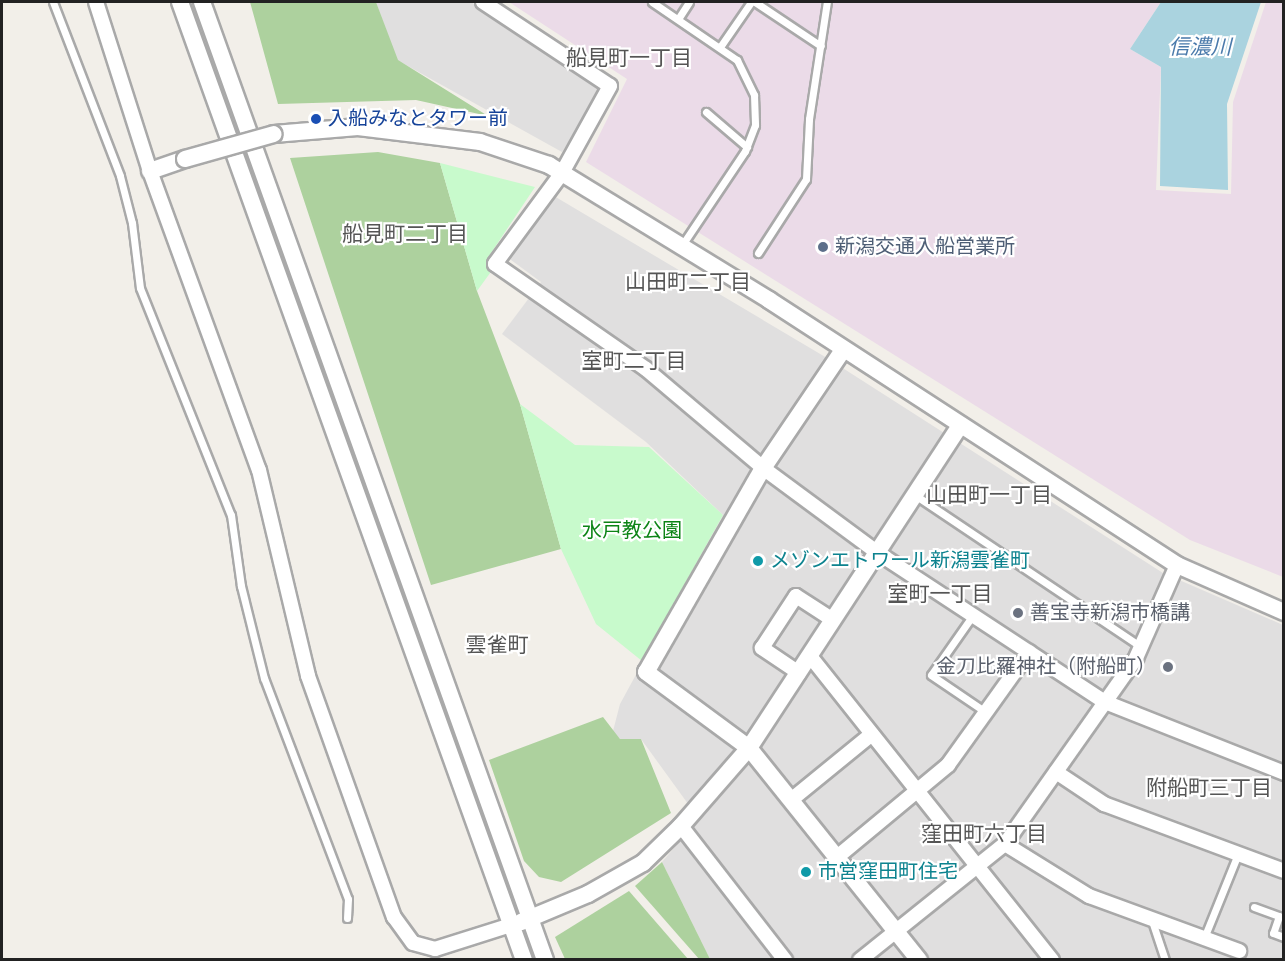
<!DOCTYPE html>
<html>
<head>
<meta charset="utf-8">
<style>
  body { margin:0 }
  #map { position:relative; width:1285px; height:961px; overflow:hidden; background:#f2efe9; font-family:"Source Sans 3","Noto Sans JP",sans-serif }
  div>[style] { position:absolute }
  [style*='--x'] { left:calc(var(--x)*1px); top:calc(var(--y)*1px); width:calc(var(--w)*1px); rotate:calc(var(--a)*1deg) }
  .residential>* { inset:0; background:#e0dfdf }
  .industrial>* { inset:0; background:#ebdbe8 }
  .forest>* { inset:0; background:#add19e }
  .park>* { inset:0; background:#c8facc }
  .water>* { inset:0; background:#aad3df }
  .roads { filter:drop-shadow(2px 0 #a9a9a9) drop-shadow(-2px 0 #a9a9a9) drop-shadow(0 2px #a9a9a9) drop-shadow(0 -2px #a9a9a9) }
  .service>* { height:7px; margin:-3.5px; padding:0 3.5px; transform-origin:3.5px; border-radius:3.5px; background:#fff }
  .minor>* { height:14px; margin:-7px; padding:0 7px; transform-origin:7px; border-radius:7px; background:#fff }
  .tertiary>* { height:16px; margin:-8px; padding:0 8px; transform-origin:8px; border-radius:8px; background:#fff }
  .bridges { filter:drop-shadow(2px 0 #a9a9a9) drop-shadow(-2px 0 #a9a9a9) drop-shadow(0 2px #a9a9a9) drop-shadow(0 -2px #a9a9a9) }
  .tertiary-bridge>* { height:16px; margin:-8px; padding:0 8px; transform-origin:8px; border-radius:8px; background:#fff }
  .dots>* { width:16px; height:16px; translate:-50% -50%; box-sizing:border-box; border:3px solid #fff; border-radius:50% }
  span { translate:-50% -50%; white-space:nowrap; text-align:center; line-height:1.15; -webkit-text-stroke:4.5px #fff; paint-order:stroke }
  .transit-label { font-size:20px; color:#164399 }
  .left { translate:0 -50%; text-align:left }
  .service-label { font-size:20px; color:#4e5e75 }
  .park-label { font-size:20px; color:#0c8416 }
  .culture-label { font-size:20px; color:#0d838f }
  .worship-label { font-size:20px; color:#5b616d }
  .right { translate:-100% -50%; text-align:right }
  .water-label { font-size:21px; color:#4a7aab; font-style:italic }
  .neighbourhood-label { font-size:21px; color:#555 }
  .frame { position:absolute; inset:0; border:3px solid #222; pointer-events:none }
</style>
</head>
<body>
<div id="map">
  <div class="residential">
    <i style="clip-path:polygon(376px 2px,471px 2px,602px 89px,562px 152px,397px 60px)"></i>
    <i style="clip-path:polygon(554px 196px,827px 358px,1163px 573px,1283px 625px,1283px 959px,710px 959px,662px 862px,699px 819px,641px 739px,620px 739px,613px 731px,620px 704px,723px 515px,646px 442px,502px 334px,541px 282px,507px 257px)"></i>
  </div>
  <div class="industrial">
    <i style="clip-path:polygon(509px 2px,1161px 2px,1130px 49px,1161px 67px,1156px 190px,1231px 194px,1233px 102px,1266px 2px,1283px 2px,1283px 577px,1190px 540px,586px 162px,627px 79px)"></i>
  </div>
  <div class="forest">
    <i style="clip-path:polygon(250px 2px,376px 2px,398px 60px,488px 116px,416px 100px,278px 104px)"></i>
    <i style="clip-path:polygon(378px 152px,440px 163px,477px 291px,520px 404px,561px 549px,431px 585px,290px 158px)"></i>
    <i style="clip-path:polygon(603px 717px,620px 739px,641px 739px,671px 813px,561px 882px,539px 877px,524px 861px,489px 760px)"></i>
    <i style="clip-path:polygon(662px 862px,710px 959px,699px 959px,635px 886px)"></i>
    <i style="clip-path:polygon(629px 891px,688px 959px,565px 959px,555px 937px)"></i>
  </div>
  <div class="park">
    <i style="clip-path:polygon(440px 163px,535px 187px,487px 259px,493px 269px,477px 291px)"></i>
    <i style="clip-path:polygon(520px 404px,575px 445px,649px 447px,723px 515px,642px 661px,596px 624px,561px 549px)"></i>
  </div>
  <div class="water">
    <i style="clip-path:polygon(1161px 2px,1261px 2px,1227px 104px,1228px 190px,1160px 186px,1161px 67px,1130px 49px)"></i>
  </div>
  <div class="roads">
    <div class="service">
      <i style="--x:53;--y:2;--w:186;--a:68.9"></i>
      <i style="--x:120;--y:176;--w:49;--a:75.7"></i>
      <i style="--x:132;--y:223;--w:65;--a:83"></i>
      <i style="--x:140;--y:288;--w:245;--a:68.2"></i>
      <i style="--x:231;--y:515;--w:72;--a:82"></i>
      <i style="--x:241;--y:586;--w:95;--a:76"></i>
      <i style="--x:264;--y:678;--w:236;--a:69.2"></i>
      <i style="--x:348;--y:899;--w:19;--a:93"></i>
      <i style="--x:652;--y:2;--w:103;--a:34.3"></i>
      <i style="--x:737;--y:60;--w:39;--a:64"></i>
      <i style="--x:754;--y:95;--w:30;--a:88"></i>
      <i style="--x:755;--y:125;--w:28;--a:111"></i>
      <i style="--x:745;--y:151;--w:113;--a:123.8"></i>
      <i style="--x:755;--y:2;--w:79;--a:33.7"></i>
      <i style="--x:678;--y:19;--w:20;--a:-57"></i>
      <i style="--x:720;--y:47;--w:55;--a:-55.4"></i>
      <i style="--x:706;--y:112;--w:54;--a:40.5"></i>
      <i style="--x:758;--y:253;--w:88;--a:-57"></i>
      <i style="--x:806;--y:179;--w:60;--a:-87.1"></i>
      <i style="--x:809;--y:119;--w:118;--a:-81.3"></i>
      <i style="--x:915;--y:495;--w:272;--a:33.9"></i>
      <i style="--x:973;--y:615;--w:73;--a:125"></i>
      <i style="--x:931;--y:675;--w:68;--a:34.2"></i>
      <i style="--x:1254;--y:907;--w:27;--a:20"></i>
      <i style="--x:1279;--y:916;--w:18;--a:109"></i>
      <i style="--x:1273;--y:933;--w:12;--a:20"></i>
      <i style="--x:1152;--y:921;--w:41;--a:71.6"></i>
      <i style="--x:1204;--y:938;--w:91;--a:-68"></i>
    </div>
    <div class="minor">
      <i style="--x:96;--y:2;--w:177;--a:72.3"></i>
      <i style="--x:150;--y:171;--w:318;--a:70"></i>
      <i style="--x:259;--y:470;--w:212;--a:76.6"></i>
      <i style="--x:308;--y:676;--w:256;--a:70.4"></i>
      <i style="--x:394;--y:917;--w:32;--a:54"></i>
      <i style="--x:413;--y:943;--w:23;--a:15"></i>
      <i style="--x:435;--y:949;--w:80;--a:-17.5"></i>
      <i style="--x:483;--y:2;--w:152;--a:33.5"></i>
      <i style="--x:610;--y:86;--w:99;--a:118.9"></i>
      <i style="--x:562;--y:173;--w:113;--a:126.4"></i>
      <i style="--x:495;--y:264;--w:184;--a:34.8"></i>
      <i style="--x:646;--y:369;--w:153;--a:40.2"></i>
      <i style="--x:763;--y:468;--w:143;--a:36.5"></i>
      <i style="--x:878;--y:553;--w:272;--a:33.3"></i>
      <i style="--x:1105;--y:702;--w:193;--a:21.6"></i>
      <i style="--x:810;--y:656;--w:389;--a:51.5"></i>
      <i style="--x:799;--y:673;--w:45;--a:-146"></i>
      <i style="--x:762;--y:648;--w:62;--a:-56.8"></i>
      <i style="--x:796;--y:596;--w:44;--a:33"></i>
      <i style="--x:1056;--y:772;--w:58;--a:33.7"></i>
      <i style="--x:1104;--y:804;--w:192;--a:20.4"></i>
      <i style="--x:791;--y:800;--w:104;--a:-39.2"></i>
      <i style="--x:681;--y:826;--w:170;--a:52.2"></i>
      <i style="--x:1005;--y:844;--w:99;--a:31.8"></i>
      <i style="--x:1089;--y:896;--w:160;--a:20.1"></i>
      <i style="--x:836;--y:858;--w:146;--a:-39.7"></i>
      <i style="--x:948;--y:765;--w:139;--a:-54.4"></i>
      <i style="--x:860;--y:960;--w:186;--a:-38.7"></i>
      <i style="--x:1005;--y:844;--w:228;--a:-54.8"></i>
      <i style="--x:1136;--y:658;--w:102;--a:-66.2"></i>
    </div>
    <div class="tertiary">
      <i style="--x:180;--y:2;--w:1018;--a:70.25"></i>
      <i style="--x:202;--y:2;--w:1018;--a:70.3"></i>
      <i style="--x:274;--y:134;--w:84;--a:-4.8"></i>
      <i style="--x:358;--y:127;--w:123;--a:7"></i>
      <i style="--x:480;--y:142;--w:73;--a:18.4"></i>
      <i style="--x:549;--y:165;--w:258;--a:31.5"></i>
      <i style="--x:769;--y:300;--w:487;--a:33"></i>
      <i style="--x:1177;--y:565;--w:117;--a:23.7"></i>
      <i style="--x:150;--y:171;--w:37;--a:-19"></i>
      <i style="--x:843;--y:350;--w:143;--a:124.1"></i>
      <i style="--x:763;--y:468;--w:235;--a:119.8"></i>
      <i style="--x:646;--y:672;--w:128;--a:36.4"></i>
      <i style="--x:749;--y:748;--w:272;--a:51.3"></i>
      <i style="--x:521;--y:922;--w:73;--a:-22.7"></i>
      <i style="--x:588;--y:894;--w:63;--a:-29.4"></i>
      <i style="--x:643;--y:863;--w:53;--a:-44.2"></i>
      <i style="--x:681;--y:826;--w:103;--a:-48.9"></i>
      <i style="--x:749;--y:748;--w:386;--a:-56.8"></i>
    </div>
  </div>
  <div class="bridges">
    <div class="tertiary-bridge">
      <i style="--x:185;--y:159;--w:92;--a:-15.7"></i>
    </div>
  </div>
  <div class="dots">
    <i style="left:316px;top:119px;background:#1a4fb4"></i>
    <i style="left:823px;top:247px;background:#5c6f8a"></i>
    <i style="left:758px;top:561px;background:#0f9aa8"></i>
    <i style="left:1018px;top:613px;background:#6b7280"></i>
    <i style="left:1168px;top:667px;background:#6b7280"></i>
    <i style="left:806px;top:872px;background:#0f9aa8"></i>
  </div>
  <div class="transit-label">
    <span class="left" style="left:328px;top:119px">入船みなとタワー前</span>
  </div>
  <div class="service-label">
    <span class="left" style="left:835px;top:247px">新潟交通入船営業所</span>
  </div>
  <div class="park-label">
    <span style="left:632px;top:531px">水戸教公園</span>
  </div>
  <div class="culture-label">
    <span class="left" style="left:770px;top:561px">メゾンエトワール新潟雲雀町</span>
    <span class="left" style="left:818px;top:872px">市営窪田町住宅</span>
  </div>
  <div class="worship-label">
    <span class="left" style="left:1030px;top:613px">善宝寺新潟市橋講</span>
    <span class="right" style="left:1156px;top:667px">金刀比羅神社（附船町）</span>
  </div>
  <div class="water-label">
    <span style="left:1200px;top:47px">信濃川</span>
  </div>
  <div class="neighbourhood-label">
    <span style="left:629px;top:58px">船見町一丁目</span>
    <span style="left:405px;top:234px">船見町二丁目</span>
    <span style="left:688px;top:282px">山田町二丁目</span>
    <span style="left:634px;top:361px">室町二丁目</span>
    <span style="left:989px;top:495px">山田町一丁目</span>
    <span style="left:940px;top:594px">室町一丁目</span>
    <span style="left:497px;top:645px">雲雀町</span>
    <span style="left:1209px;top:788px">附船町三丁目</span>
    <span style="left:984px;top:834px">窪田町六丁目</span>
  </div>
  <div class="frame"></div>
</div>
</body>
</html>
